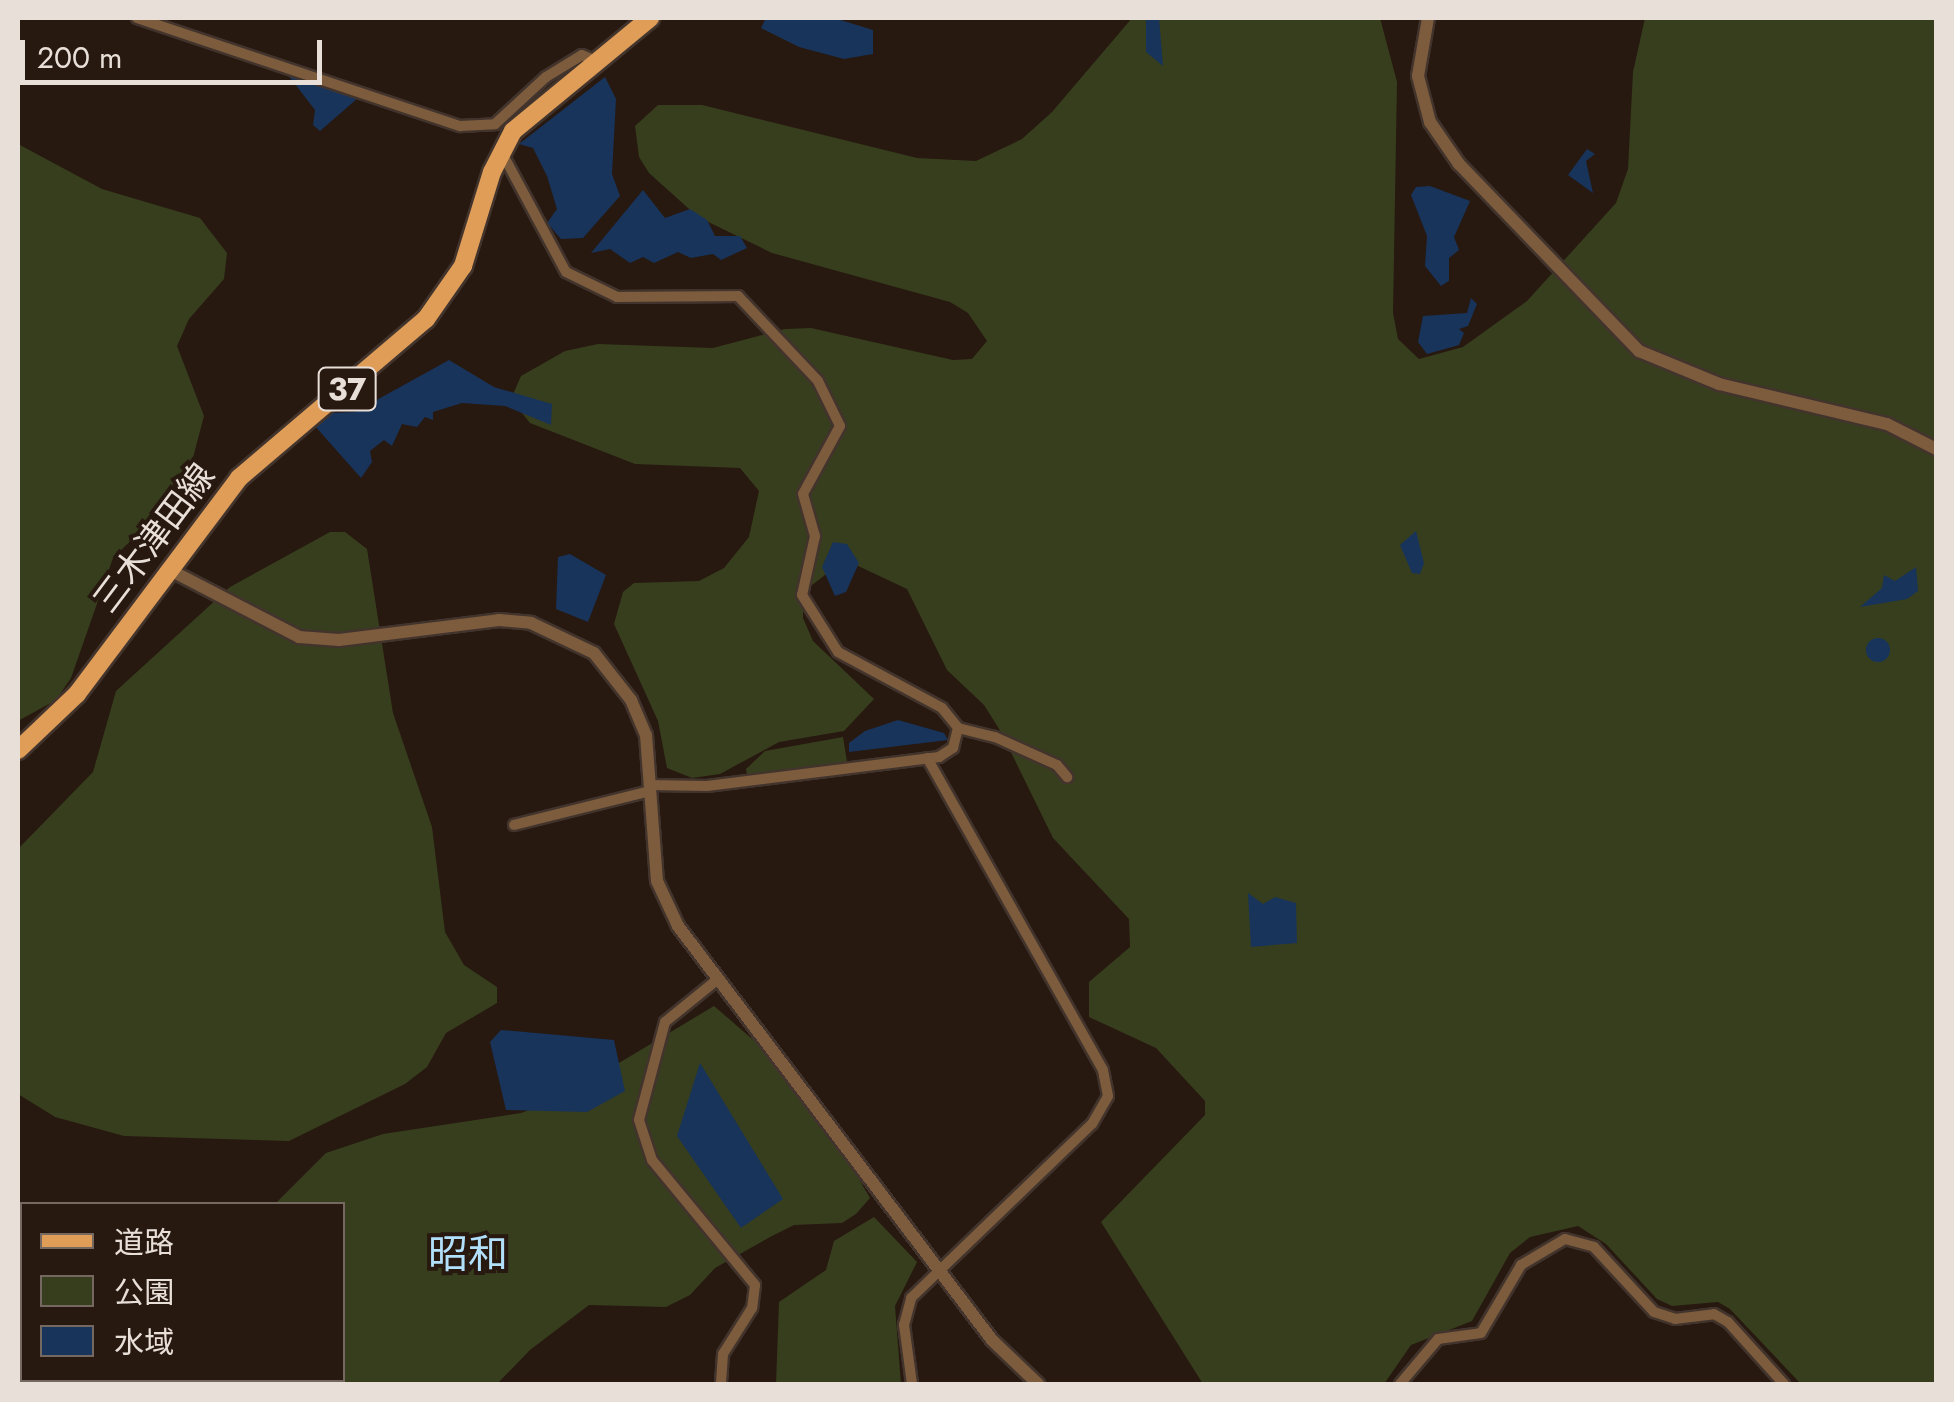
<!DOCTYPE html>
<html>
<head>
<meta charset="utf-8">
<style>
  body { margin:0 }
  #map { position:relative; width:1954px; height:1402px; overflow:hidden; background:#271810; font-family:Jost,"Noto Sans JP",sans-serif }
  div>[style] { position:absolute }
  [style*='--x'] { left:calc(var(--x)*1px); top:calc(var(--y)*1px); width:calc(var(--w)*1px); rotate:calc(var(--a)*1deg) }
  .green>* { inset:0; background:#373e1d }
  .water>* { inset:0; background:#18345b }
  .round { border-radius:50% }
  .roads { filter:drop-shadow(2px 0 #42342c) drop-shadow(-2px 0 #42342c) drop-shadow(0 2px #42342c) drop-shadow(0 -2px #42342c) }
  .minor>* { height:10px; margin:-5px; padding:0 5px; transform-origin:5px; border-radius:5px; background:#7c5c3d }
  .tertiary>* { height:12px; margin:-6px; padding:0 6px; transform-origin:6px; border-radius:6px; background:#7c5c3d }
  .primary>* { height:18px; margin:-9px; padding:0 9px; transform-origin:9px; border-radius:9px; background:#df9d58 }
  span { translate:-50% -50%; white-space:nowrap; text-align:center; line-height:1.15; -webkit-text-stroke:8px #271810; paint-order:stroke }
  .shield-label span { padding:2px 8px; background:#271810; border:2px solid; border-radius:8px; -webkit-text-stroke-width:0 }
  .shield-label { font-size:32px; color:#e9dfd9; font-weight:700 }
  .street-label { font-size:35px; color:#e9dfd9 }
  .quarter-label { font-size:40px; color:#b2dffa }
  .frame { position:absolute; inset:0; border:20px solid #e9dfd9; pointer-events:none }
  .legend { position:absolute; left:20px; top:1202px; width:325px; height:180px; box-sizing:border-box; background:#271810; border:2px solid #756860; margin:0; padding:12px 18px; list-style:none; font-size:30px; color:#e9dfd9 }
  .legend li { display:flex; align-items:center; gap:20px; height:50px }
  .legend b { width:50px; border:2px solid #756860 }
  .scale { position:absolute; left:20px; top:40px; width:302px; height:45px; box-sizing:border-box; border:5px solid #e9dfd9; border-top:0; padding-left:12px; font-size:30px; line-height:35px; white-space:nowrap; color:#e9dfd9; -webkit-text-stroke:8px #271810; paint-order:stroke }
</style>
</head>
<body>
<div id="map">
  <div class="green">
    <i style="clip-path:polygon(1132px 18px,1380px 18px,1397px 82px,1393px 313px,1398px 339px,1419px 359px,1463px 347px,1527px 301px,1616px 203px,1628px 169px,1633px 72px,1645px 18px,1936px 18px,1936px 1384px,1801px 1384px,1730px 1309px,1718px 1302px,1672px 1306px,1657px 1299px,1606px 1244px,1578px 1226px,1530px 1237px,1510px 1253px,1472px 1321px,1411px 1345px,1384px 1384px,1203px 1384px,1101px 1222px,1205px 1115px,1205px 1101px,1156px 1048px,1089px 1017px,1089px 982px,1130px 947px,1129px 919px,1053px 838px,1001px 732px,984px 705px,947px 670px,907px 589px,854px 564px,834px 568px,803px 592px,803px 618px,813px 641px,874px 699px,844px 731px,779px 742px,720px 774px,692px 778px,667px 768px,658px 721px,614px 624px,623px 592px,634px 583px,699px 581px,724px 568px,749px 537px,759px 491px,740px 468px,635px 464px,530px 423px,511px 399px,521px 376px,565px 351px,598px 344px,713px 348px,785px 329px,811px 328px,953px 360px,972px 359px,987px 341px,968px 313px,950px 302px,772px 253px,698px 217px,649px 173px,639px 157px,635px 126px,658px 105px,702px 105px,917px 158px,976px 161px,1022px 139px,1052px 112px)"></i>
    <i style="clip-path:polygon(18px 144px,102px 189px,200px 218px,227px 253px,224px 279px,189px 319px,177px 346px,204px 416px,185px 488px,113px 558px,71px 678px,56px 700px,18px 721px)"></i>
    <i style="clip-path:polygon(330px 532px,345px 532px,367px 549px,393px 713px,432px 827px,445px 932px,464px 965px,497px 987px,497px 1003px,446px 1033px,427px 1067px,405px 1084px,289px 1141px,124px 1136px,55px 1117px,18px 1094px,18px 849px,93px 772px,116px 691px,230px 587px)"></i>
    <i style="clip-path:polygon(843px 737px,848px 768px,748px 781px,746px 769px,765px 751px)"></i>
    <i style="clip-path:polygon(714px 1006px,758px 1044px,852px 1167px,870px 1198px,856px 1214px,842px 1223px,794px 1225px,772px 1236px,715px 1268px,690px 1295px,666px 1307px,589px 1305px,530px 1350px,497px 1384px,235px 1384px,234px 1380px,342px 1380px,342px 1204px,275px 1204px,326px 1153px,383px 1134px,521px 1113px,559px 1099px)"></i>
    <i style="clip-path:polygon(874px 1217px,917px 1262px,895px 1306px,901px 1384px,776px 1384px,779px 1302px,826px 1270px,834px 1241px)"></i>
  </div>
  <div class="water">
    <i style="clip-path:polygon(766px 18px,834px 18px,873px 30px,873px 54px,844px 59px,799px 47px,761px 28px)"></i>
    <i style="clip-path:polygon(1146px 18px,1159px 18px,1163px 66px,1146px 52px)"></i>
    <i style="clip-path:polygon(288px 75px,332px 90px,358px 98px,320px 131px,313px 125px,315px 110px)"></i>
    <i style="clip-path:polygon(605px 77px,616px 99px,612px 174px,620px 196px,583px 238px,561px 239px,547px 223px,557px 209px,547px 176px,533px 148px,519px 144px)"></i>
    <i style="clip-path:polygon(1587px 149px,1595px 154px,1586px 161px,1593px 193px,1568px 175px)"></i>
    <i style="clip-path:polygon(1430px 186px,1470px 201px,1454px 237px,1459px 250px,1449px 258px,1449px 281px,1441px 286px,1425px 266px,1427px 236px,1411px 195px,1416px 187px)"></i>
    <i style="clip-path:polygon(643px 190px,665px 218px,690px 209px,707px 220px,715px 236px,740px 236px,747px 248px,721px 260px,713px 254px,691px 258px,678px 252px,654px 263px,643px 257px,630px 263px,610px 249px,591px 253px)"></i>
    <i style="clip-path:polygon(1471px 298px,1477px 304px,1468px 326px,1459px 329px,1464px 333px,1459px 345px,1427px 354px,1418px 342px,1423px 316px,1467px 313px)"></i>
    <i style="clip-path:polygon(449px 360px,494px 387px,552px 404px,551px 425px,505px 406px,462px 403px,433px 412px,433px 420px,425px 417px,417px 427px,402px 424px,392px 446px,384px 440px,370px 451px,372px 462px,361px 478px,314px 425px,330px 413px,355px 412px)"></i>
    <i style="clip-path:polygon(1416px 531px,1424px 563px,1420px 574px,1412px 573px,1400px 545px)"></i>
    <i style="clip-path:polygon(833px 542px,847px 544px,859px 563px,846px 592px,835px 596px,822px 567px)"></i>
    <i style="clip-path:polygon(570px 554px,606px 575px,588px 622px,556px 609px,558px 557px)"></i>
    <i style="clip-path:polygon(1916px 567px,1918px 591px,1907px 599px,1860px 607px,1882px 588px,1884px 575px,1895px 581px)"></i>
    <i class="round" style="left:1866px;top:638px;width:24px;height:24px"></i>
    <i style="clip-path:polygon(898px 720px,944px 733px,948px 740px,849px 752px,849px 743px,865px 731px)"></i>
    <i style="clip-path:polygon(1248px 893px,1263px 904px,1275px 897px,1296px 903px,1297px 943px,1251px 947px)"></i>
    <i style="clip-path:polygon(501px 1030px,614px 1040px,625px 1091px,587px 1112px,506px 1110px,490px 1042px)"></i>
    <i style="clip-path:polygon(700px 1063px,783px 1199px,741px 1228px,677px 1136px)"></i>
  </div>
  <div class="roads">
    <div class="minor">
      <i style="--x:137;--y:18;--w:341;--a:18.5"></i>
      <i style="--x:460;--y:126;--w:35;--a:-3"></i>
      <i style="--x:495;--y:124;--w:69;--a:-42.7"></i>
      <i style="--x:546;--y:77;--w:42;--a:-31.4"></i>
      <i style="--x:582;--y:55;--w:15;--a:23"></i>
      <i style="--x:501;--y:151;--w:137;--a:61.8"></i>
      <i style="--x:566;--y:272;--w:57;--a:26.1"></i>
      <i style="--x:617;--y:297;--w:121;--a:-0.5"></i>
      <i style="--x:738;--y:296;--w:117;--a:46.7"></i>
      <i style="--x:818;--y:381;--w:50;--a:63.9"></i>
      <i style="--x:840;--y:426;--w:77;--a:118.6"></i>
      <i style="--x:803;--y:494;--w:44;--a:74.1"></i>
      <i style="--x:815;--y:536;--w:60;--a:102.4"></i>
      <i style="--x:802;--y:595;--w:67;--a:57.7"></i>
      <i style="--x:838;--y:652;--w:118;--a:28.3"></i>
      <i style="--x:942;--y:708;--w:26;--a:51"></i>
      <i style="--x:958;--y:728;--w:38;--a:14"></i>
      <i style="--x:995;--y:737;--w:68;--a:24.3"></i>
      <i style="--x:1057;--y:765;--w:16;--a:50"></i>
      <i style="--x:649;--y:785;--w:58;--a:1"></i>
      <i style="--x:707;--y:786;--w:234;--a:-7.1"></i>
      <i style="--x:939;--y:757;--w:17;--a:-33"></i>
      <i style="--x:953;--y:748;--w:21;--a:-76"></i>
      <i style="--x:514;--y:825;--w:140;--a:-14"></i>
      <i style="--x:718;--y:979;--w:68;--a:140.9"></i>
      <i style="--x:665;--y:1022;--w:101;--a:104.9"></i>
      <i style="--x:639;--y:1120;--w:42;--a:72"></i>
      <i style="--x:652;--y:1160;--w:162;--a:50.5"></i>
      <i style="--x:755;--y:1285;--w:23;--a:97"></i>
      <i style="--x:752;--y:1308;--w:54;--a:122.2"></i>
      <i style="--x:723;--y:1354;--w:30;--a:94"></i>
      <i style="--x:912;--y:1384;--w:60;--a:-97.7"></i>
      <i style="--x:904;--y:1325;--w:28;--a:-75"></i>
      <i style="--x:911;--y:1298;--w:251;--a:-43.9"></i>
      <i style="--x:1092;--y:1124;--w:32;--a:-60"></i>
      <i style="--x:1108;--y:1096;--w:26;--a:-101"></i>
      <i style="--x:1103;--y:1070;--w:358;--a:-119.4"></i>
      <i style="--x:1400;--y:1384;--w:59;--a:-49.8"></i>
      <i style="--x:1438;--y:1339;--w:43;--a:-7.9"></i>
      <i style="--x:1481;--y:1333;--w:79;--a:-59.5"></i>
      <i style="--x:1521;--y:1265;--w:51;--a:-30.6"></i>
      <i style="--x:1565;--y:1239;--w:30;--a:15"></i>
      <i style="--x:1594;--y:1247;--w:88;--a:47.3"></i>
      <i style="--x:1654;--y:1312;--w:22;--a:18"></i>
      <i style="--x:1675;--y:1319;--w:39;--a:-7"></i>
      <i style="--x:1714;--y:1314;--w:16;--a:30"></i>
      <i style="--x:1728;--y:1322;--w:84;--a:47.9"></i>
    </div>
    <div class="tertiary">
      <i style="--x:1428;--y:18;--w:59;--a:99.8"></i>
      <i style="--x:1418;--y:76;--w:48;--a:75.4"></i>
      <i style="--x:1430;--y:122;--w:51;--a:55.4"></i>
      <i style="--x:1459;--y:164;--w:260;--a:46.1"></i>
      <i style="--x:1639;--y:351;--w:87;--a:22.4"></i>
      <i style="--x:1719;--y:384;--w:173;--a:13.4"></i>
      <i style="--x:1887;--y:424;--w:55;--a:27"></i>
      <i style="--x:168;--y:569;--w:148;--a:27.4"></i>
      <i style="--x:299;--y:637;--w:40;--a:4.3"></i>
      <i style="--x:339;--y:640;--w:161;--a:-7.1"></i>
      <i style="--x:499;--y:620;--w:32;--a:5"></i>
      <i style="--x:531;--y:623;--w:70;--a:25.5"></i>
      <i style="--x:594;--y:653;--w:60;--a:51.8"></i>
      <i style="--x:631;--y:700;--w:38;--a:67"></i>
      <i style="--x:646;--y:735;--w:146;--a:85.7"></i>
      <i style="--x:657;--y:881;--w:50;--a:65"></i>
      <i style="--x:678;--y:926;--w:520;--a:52.82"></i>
      <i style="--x:992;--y:1340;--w:64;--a:43.7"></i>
    </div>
    <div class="primary">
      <i style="--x:18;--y:750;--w:81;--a:-43.5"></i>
      <i style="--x:77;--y:694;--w:270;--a:-53.1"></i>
      <i style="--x:239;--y:478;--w:245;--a:-40.4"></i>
      <i style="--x:426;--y:319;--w:65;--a:-55.1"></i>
      <i style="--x:463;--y:266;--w:98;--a:-72.9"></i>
      <i style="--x:492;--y:172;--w:46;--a:-62.9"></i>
      <i style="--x:513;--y:131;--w:178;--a:-39.5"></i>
    </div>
  </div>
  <div class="shield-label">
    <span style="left:347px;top:389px">37</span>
  </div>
  <div class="street-label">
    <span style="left:154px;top:538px;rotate:-53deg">三木津田線</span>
  </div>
  <div class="quarter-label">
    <span style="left:468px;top:1254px">昭和</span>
  </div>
  <div class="frame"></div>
  <ul class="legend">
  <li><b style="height:12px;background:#df9d58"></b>道路</li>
  <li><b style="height:28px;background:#373e1d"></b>公園</li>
  <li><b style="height:28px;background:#18345b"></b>水域</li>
  </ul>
  <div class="scale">200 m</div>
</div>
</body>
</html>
